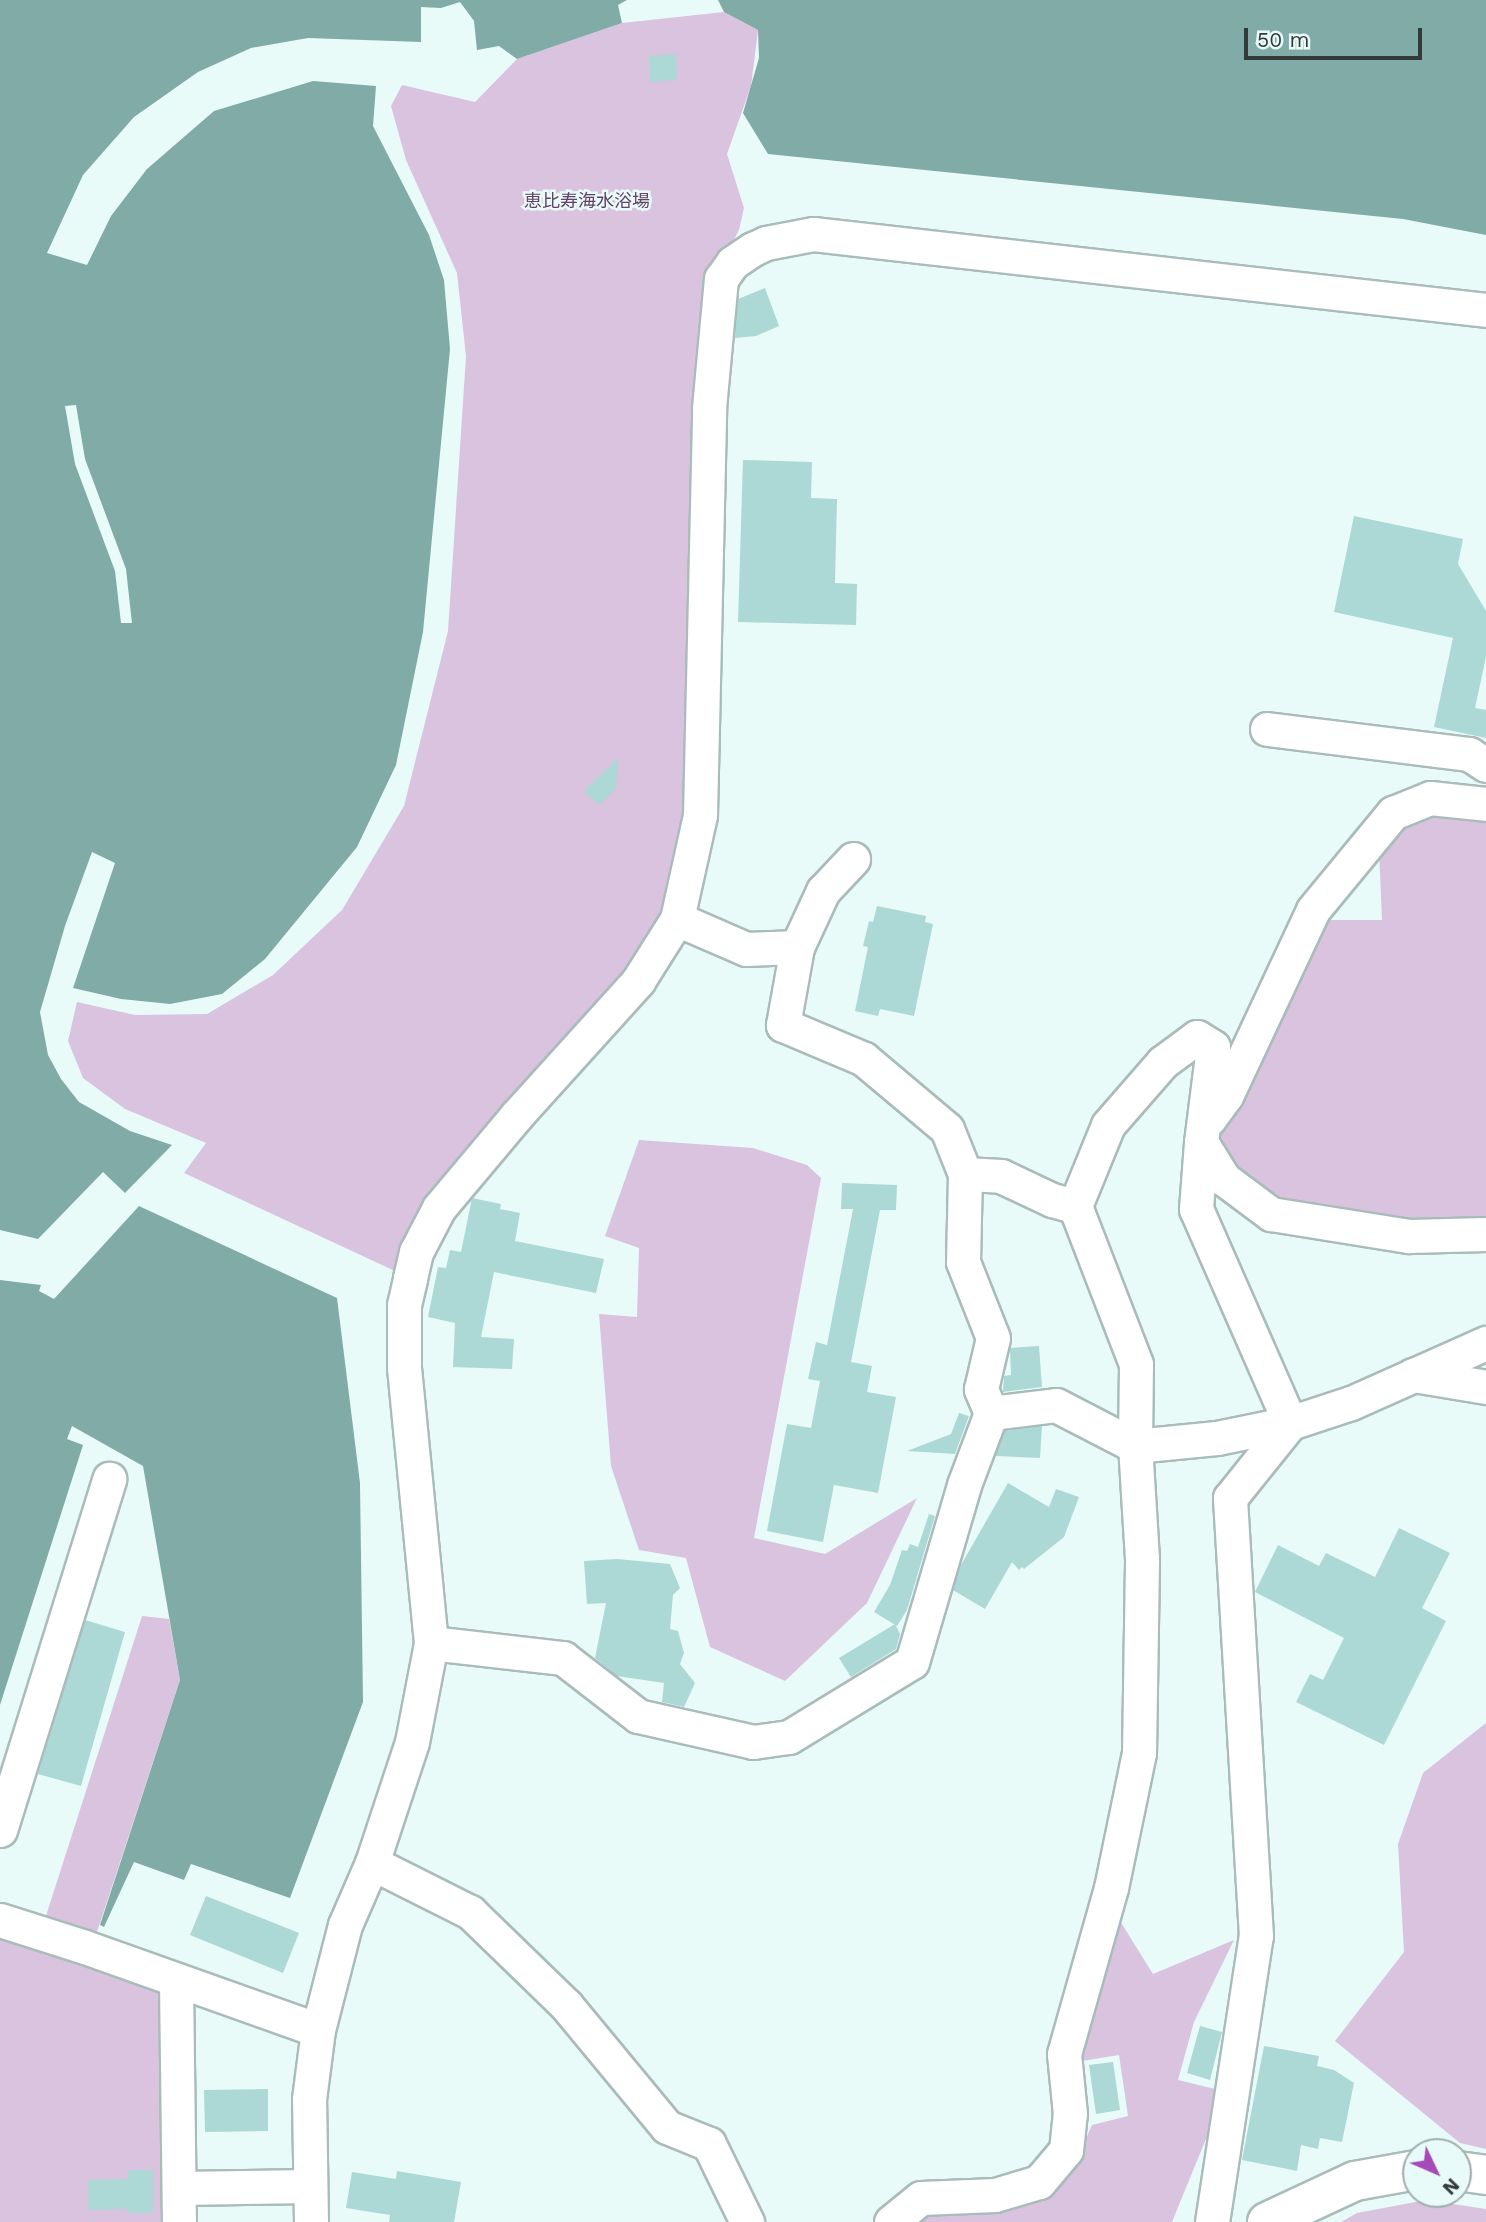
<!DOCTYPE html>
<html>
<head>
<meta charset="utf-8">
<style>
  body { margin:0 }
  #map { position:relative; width:1486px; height:2222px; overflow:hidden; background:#e8fbf9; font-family:"Work Sans","Noto Sans JP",sans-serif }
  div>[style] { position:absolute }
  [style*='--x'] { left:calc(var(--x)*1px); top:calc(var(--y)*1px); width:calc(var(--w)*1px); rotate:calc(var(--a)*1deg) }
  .green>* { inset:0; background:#dac3df }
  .water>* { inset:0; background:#80aba7 }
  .pier>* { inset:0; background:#e8fbf9 }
  .building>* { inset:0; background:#acd8d5 }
  .roads { filter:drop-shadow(2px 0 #aabcba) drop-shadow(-2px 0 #aabcba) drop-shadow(0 2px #aabcba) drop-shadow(0 -2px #aabcba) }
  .minor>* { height:33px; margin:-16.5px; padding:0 16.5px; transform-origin:16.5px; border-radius:16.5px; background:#fff }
  .major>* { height:38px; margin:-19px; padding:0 19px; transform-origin:19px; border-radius:19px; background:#fff }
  span { translate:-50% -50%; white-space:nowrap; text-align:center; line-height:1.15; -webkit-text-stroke:5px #e8fbf9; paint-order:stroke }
  .park-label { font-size:18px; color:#634169 }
  .north { position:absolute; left:1402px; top:2138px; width:70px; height:70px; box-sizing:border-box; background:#e8fbf9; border:2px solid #a0aeac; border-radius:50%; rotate:134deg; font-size:19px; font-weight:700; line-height:28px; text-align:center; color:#333a39 }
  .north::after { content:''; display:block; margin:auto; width:24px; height:32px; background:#a54ab6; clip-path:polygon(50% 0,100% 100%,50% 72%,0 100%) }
  .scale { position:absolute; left:1244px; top:28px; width:178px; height:32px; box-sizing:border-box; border:4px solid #333a39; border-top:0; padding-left:9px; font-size:21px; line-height:24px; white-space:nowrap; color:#333a39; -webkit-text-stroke:5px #e8fbf9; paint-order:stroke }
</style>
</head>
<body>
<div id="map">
  <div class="green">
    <i style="clip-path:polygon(724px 12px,758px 30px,751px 86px,727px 154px,744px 208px,739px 230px,724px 259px,700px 815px,677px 919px,554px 1073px,410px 1278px,184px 1173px,206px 1143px,125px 1109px,83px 1078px,68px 1041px,77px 1002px,135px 1015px,207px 1014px,273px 975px,342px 910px,404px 806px,448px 631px,466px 356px,457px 273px,406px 160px,391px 106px,402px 85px,475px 102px,517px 59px,622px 23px)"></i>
    <i style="clip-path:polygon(1437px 810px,1486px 813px,1486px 1222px,1410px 1224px,1279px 1206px,1229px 1167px,1220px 1135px,1322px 920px,1382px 920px,1379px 850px,1400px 823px)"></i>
    <i style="clip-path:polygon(639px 1140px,753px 1148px,807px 1165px,821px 1178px,754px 1538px,825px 1554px,917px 1498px,867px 1603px,785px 1681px,710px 1647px,686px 1558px,639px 1550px,611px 1466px,599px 1314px,637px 1317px,639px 1248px,605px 1236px)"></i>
    <i style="clip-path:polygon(142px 1616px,169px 1619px,180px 1680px,96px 1935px,45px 1919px)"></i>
    <i style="clip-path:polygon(1486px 1723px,1486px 2149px,1460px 2143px,1335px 2041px,1404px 1952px,1398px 1844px,1423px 1773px)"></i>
    <i style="clip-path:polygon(0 1920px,176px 1980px,179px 2222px,0 2222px)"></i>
    <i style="clip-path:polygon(1120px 1921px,1153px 1974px,1234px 1940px,1194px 2022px,1178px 2080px,1215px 2089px,1208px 2134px,1172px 2222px,911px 2222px,928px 2208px,1044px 2196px,1070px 2174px,1092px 2125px,1128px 2116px,1119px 2055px,1082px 2061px)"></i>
    <i style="clip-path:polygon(1426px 2200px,1486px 2209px,1486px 2222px,1341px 2222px,1357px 2213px)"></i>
  </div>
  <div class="water">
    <i style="clip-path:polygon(0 0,627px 0,618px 5px,622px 23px,517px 59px,499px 46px,477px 50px,474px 21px,460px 2px,441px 8px,421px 7px,421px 42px,308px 38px,251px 48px,198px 72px,134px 117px,83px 175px,47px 253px,87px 265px,111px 216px,147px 169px,214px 111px,313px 81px,376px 86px,373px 126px,429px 235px,444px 280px,450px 349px,423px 632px,396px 765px,357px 847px,265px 959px,222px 994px,170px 1004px,121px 999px,73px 988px,115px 863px,92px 852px,65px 926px,40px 1012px,48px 1055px,61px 1079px,79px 1102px,130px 1131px,172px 1145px,125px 1193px,103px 1172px,38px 1239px,0 1230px)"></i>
    <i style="clip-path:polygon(718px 0,1486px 0,1486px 235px,1403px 219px,768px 154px,743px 113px,759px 58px,758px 30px,724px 12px)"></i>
    <i style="clip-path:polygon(139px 1206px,337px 1298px,360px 1483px,363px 1702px,290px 1898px,191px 1864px,184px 1880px,134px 1862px,104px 1927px,100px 1925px,180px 1680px,143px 1466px,72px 1426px,67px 1439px,83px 1445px,0 1705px,0 1280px,41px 1285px,39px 1291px,54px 1299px)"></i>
  </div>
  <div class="pier">
    <i style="clip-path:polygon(76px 405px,85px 459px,126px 569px,132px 623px,121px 623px,115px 571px,75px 464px,65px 406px)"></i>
  </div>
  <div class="building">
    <i style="clip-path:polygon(676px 54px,677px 80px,650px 82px,649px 56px)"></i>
    <i style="clip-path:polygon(765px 288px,779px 326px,756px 336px,735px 338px,738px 299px)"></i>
    <i style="clip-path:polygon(743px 460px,812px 462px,811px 498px,837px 499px,835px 583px,857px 584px,856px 625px,738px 622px)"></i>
    <i style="clip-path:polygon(1354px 516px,1463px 539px,1458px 564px,1486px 611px,1486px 657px,1475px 708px,1486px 710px,1486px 738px,1434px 727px,1453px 638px,1334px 612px)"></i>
    <i style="clip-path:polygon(618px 758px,616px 788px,599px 805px,584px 791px)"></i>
    <i style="clip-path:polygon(877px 906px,926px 916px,925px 922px,933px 924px,914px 1016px,880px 1009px,878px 1016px,855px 1011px,868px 947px,863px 946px,869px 921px,873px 922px)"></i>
    <i style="clip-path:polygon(842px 1183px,897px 1185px,896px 1210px,880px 1210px,851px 1362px,872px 1366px,867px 1392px,896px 1397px,878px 1493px,834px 1485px,823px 1542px,767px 1531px,787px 1424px,811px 1428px,820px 1381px,808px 1379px,816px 1342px,827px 1345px,853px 1209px,841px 1209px)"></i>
    <i style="clip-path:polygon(472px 1198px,501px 1204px,500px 1209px,520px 1213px,515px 1241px,604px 1259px,596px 1293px,494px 1272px,481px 1337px,514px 1339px,512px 1369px,453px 1367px,455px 1323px,428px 1317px,438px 1267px,446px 1268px,450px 1250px,461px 1252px)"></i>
    <i style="clip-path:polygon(1039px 1346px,1042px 1387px,1003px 1392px,1004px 1376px,1011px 1375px,1010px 1348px)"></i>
    <i style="clip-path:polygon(959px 1413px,969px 1416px,955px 1454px,907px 1451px,951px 1434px)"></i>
    <i style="clip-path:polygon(1042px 1426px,1040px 1458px,995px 1456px,1005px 1431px)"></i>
    <i style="clip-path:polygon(1008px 1483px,1049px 1507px,1056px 1489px,1079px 1497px,1064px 1537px,1024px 1569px,1022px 1567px,1019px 1570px,1012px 1562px,985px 1609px,953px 1590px,961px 1565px)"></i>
    <i style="clip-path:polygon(929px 1514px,935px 1516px,907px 1610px,897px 1626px,874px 1612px,890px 1585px,902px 1550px,907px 1551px,910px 1544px,918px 1547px)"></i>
    <i style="clip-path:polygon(1399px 1528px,1450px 1553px,1422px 1608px,1446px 1621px,1384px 1745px,1296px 1702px,1310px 1674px,1323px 1680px,1344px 1638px,1255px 1592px,1278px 1545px,1319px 1566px,1326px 1553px,1375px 1577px)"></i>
    <i style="clip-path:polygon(617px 1559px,670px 1564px,680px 1588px,673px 1595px,670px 1629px,678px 1631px,684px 1653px,680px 1664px,695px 1683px,684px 1707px,662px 1702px,664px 1683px,617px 1676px,595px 1658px,606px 1603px,587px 1604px,584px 1561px)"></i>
    <i style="clip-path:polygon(85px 1620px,125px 1632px,81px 1786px,38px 1774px)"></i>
    <i style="clip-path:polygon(895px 1624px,900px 1634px,896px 1649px,851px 1677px,839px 1658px)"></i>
    <i style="clip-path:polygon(206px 1896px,299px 1933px,283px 1973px,190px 1935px)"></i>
    <i style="clip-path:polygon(1200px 2026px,1222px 2032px,1210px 2080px,1187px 2073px)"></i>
    <i style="clip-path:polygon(1264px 2046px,1319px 2056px,1317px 2066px,1334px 2070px,1354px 2083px,1342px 2142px,1320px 2138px,1318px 2149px,1301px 2145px,1297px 2171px,1242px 2160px)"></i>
    <i style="clip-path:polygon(1113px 2062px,1120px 2110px,1096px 2114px,1089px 2065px)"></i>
    <i style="clip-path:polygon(268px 2089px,268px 2131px,205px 2132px,204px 2090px)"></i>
    <i style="clip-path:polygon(128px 2170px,153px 2170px,153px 2213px,128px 2213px,128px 2209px,88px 2210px,88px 2180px,128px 2179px)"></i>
    <i style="clip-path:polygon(397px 2171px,461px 2182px,454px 2222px,389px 2222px,390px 2215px,346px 2208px,352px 2172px,396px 2179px)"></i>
  </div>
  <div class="roads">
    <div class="minor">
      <i style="--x:1267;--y:729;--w:204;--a:7.1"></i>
      <i style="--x:1469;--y:754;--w:20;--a:33"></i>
      <i style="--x:677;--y:919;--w:75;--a:23.5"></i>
      <i style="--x:746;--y:949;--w:51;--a:-2.2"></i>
      <i style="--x:1209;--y:1119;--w:29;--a:-54"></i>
      <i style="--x:1226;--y:1096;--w:205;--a:-64.9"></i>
      <i style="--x:1313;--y:910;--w:126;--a:-50.5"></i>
      <i style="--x:1393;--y:813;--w:40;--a:-22"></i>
      <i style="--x:1430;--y:798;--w:56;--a:6.1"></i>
      <i style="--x:965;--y:1174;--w:36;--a:3"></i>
      <i style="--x:1001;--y:1176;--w:56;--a:25.2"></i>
      <i style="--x:1052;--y:1200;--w:24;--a:15"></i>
      <i style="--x:1413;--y:1375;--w:74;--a:9.3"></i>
      <i style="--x:991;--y:1413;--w:65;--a:-7"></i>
      <i style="--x:1056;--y:1405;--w:89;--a:27.4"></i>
      <i style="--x:1135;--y:1446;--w:82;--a:-5.6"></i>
      <i style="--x:1217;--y:1438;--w:75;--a:-11.6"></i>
      <i style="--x:1290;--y:1423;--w:234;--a:-113.7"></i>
      <i style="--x:1196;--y:1209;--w:67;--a:-85.7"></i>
      <i style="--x:431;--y:1643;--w:133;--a:6.5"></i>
      <i style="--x:563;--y:1658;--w:95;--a:37.7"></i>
      <i style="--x:638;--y:1716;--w:118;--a:12.7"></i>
      <i style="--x:753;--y:1742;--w:36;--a:-8"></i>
      <i style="--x:789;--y:1737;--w:144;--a:-31.4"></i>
      <i style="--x:912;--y:1662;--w:184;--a:-73.6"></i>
      <i style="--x:964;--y:1485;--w:77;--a:-69.4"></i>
      <i style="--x:991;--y:1413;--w:26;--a:-113"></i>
      <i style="--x:981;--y:1389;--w:52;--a:-76.8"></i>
      <i style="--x:993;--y:1338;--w:82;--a:-111.5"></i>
      <i style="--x:963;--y:1262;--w:88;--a:-88.7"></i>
      <i style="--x:965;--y:1174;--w:48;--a:-111.8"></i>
      <i style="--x:947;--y:1129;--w:109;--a:-139.9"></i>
      <i style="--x:864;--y:1059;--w:88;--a:-157.2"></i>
      <i style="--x:783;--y:1025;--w:79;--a:-79.8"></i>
      <i style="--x:797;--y:947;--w:62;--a:-65.1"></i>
      <i style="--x:823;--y:891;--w:44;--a:-46.8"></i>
      <i style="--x:0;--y:1830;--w:368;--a:-72.7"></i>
      <i style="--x:372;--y:1863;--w:110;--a:26.6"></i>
      <i style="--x:470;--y:1912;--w:134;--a:44.1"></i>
      <i style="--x:566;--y:2005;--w:158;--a:50.4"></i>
      <i style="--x:667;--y:2127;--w:45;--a:22"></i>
      <i style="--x:709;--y:2144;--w:87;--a:64"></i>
      <i style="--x:0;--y:1920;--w:89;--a:17.6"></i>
      <i style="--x:85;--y:1947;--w:247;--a:19.6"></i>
      <i style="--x:176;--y:1980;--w:242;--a:89.3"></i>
      <i style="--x:179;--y:2188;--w:131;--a:-0.9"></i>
      <i style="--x:311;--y:2222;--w:123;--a:-90.9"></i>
      <i style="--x:309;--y:2099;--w:70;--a:-82.6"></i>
      <i style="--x:318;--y:2030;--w:108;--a:-75.6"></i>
      <i style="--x:345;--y:1925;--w:68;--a:-66.5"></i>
      <i style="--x:372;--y:1863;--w:127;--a:-71.7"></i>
      <i style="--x:412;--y:1742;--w:101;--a:-79.1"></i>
      <i style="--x:431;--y:1643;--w:277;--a:-95.6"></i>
      <i style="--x:404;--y:1367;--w:62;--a:-90"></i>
      <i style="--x:404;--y:1305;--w:28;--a:-77"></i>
      <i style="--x:410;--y:1278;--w:27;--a:-77"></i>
      <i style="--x:416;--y:1252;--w:50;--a:-62.4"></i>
      <i style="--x:439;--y:1208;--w:121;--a:-50"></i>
      <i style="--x:517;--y:1115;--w:181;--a:-47.9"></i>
      <i style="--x:638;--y:981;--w:73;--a:-57.8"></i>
      <i style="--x:677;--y:919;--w:107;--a:-77.5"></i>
      <i style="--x:700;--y:815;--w:407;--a:-88.7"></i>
      <i style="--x:709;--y:408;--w:130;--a:-84.7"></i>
      <i style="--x:721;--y:279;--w:19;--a:-55"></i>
      <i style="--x:732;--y:263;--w:25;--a:-34"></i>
      <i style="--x:753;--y:249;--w:14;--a:-25"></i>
      <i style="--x:766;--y:243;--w:48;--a:-10.8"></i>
      <i style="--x:813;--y:234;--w:677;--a:6.44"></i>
      <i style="--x:891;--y:2222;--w:38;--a:-39"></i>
      <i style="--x:921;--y:2198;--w:74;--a:-2.3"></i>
      <i style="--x:995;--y:2195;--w:46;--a:-16.5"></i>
      <i style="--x:1039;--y:2182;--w:42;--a:-49.8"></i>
      <i style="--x:1066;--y:2150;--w:36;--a:-84"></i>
      <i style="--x:1070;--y:2114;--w:60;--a:-95.7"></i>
      <i style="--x:1064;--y:2054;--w:173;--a:-74.2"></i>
      <i style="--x:1111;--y:1888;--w:138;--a:-78.3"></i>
      <i style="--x:1139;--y:1753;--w:194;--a:-89.1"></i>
      <i style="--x:1142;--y:1559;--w:113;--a:-93.5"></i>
      <i style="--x:1135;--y:1446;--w:82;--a:-89.3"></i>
      <i style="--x:1136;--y:1364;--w:169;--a:-111.1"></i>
      <i style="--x:1075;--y:1206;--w:87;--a:-67.8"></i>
      <i style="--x:1108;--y:1125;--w:84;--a:-48.9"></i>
      <i style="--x:1163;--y:1062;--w:42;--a:-36.3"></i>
      <i style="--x:1197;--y:1037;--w:19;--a:32"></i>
      <i style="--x:1213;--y:1047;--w:96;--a:97.2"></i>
      <i style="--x:1201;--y:1142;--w:44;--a:58.1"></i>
      <i style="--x:1224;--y:1179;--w:59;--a:36.7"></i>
      <i style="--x:1271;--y:1214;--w:140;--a:9.1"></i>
      <i style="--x:1409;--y:1236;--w:77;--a:-1.5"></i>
      <i style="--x:1212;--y:2222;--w:289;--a:-81.3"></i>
      <i style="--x:1256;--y:1936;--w:439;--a:-93.4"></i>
      <i style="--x:1230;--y:1498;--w:96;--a:-51.3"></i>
      <i style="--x:1290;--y:1423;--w:64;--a:-18.2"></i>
      <i style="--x:1351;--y:1403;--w:148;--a:-24"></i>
    </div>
    <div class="major">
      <i style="--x:1458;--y:2171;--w:28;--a:8"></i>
      <i style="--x:1267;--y:2222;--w:97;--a:-25"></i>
      <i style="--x:1355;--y:2181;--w:62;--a:-10.2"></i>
    </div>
  </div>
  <div class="park-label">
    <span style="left:587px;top:201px">恵比寿海水浴場</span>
  </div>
  <div class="north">N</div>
  <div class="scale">50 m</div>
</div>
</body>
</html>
